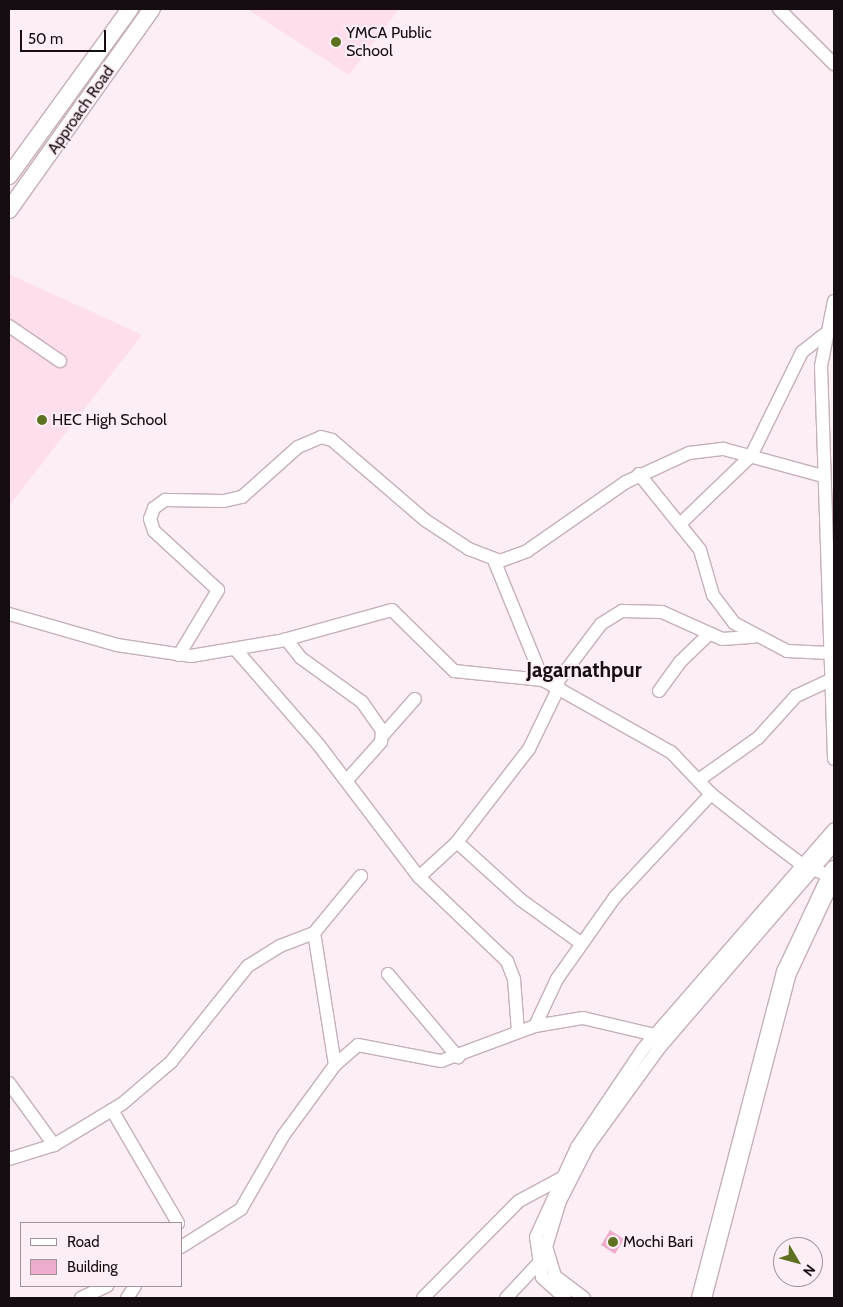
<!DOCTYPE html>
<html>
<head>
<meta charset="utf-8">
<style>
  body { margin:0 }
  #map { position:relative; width:843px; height:1307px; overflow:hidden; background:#fceef4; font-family:Cabin,sans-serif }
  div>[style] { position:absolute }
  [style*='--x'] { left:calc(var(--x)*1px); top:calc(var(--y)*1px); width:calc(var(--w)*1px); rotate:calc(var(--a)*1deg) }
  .built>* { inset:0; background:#fedeed }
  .building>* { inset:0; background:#eeaccc }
  .roads { filter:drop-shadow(1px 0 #c6afb9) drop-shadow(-1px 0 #c6afb9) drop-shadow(0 1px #c6afb9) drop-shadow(0 -1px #c6afb9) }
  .minor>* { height:12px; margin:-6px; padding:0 6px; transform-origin:6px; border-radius:6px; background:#fff }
  .tertiary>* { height:16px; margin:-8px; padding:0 8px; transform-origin:8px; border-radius:8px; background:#fff }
  .secondary>* { height:19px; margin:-9.5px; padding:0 9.5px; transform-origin:9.5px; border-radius:9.5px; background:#fff }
  .dots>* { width:14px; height:14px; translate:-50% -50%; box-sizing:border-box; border:2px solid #fceef4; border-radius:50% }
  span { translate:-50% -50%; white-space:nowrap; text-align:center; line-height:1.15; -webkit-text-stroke:4px #fceef4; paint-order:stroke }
  .poi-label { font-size:16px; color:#150d11 }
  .left { translate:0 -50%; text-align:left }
  .street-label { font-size:16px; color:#150d11 }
  .district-label { font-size:21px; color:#150d11; font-weight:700 }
  .frame { position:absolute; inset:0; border:10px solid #150d11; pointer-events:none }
  .legend { position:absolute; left:20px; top:1222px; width:162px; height:65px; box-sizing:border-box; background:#fceef4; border:1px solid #a09499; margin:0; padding:6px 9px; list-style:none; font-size:15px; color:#150d11 }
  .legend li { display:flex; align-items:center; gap:10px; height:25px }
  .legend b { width:25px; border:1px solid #a09499 }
  .north { position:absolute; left:773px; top:1237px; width:50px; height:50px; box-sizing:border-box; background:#fceef4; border:1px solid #a09499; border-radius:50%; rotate:127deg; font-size:14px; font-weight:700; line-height:20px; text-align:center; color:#150d11 }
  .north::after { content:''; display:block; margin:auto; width:18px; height:22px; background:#5e7120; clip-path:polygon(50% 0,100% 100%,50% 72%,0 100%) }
  .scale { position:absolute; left:20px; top:30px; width:86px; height:22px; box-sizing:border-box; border:2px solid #150d11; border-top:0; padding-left:6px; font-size:15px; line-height:18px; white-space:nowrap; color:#150d11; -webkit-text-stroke:4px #fceef4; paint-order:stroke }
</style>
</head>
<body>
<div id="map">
  <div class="built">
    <i style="clip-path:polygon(247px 9px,399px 9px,349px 75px)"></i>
    <i style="clip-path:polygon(9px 274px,142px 335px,9px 506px)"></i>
  </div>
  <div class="building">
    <i style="clip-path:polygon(610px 1230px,624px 1239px,615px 1254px,601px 1245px)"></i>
  </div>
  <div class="roads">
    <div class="minor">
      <i style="--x:779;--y:9;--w:78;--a:45"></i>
      <i style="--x:834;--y:301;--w:66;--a:101.3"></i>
      <i style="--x:821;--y:366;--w:393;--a:88.1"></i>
      <i style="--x:9;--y:326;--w:62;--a:34.5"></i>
      <i style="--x:639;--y:474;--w:97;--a:51.2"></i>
      <i style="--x:700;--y:550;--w:47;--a:73.9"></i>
      <i style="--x:713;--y:595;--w:35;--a:53"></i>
      <i style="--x:734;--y:623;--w:60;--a:27.8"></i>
      <i style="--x:787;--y:651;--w:43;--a:2.7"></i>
      <i style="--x:680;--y:524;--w:98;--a:-43.8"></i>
      <i style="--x:751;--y:456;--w:116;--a:-63.9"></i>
      <i style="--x:802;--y:352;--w:28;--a:-38"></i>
      <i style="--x:494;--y:560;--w:130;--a:67.8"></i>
      <i style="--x:9;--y:614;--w:112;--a:16"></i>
      <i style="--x:117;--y:645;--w:75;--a:8.5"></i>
      <i style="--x:191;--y:656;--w:90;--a:-9.6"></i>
      <i style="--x:280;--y:641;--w:116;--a:-15.5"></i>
      <i style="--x:392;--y:610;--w:87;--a:44.5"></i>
      <i style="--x:454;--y:671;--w:89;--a:5.8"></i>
      <i style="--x:543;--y:680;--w:147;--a:29.4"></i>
      <i style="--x:671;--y:752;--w:58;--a:46.4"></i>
      <i style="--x:711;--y:794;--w:78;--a:38.2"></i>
      <i style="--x:772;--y:842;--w:38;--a:37"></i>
      <i style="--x:802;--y:865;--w:34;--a:21"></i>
      <i style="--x:286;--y:639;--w:24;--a:52"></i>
      <i style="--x:301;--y:658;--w:75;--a:35.8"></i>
      <i style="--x:362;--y:702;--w:35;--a:55"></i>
      <i style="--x:382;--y:731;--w:11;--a:95"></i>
      <i style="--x:381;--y:742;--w:51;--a:131.8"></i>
      <i style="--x:236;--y:650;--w:125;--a:48.9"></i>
      <i style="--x:318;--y:744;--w:167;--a:52.8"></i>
      <i style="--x:419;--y:877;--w:122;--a:43.7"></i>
      <i style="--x:507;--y:961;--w:19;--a:69"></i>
      <i style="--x:514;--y:979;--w:53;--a:85.7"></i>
      <i style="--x:179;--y:655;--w:76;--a:-59"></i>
      <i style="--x:218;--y:590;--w:87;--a:-137.3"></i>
      <i style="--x:154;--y:531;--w:13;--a:-108"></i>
      <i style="--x:150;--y:519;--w:12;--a:-70"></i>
      <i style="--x:154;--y:508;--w:14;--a:-36"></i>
      <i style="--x:165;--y:500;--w:59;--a:1"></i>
      <i style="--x:224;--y:501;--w:18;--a:-13"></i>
      <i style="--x:242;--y:497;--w:75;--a:-41.8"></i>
      <i style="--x:298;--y:447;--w:25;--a:-23"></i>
      <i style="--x:321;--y:437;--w:11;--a:15"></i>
      <i style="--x:332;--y:440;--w:123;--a:40.7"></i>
      <i style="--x:425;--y:520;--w:53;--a:33.4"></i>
      <i style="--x:469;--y:549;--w:33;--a:21"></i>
      <i style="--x:500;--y:561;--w:29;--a:-20"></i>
      <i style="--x:527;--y:551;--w:121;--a:-34.9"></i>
      <i style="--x:626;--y:482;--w:69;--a:-24.7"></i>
      <i style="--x:689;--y:453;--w:35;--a:-7"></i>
      <i style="--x:724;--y:449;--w:103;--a:15.3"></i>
      <i style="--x:555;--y:685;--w:76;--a:-53"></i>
      <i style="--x:601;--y:624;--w:25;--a:-32"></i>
      <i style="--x:622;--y:611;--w:40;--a:1.4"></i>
      <i style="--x:662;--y:612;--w:66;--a:24.2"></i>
      <i style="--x:722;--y:639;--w:32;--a:-4"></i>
      <i style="--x:659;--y:691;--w:36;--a:-54"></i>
      <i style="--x:680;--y:662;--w:39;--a:-44"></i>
      <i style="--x:383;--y:735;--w:48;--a:-48.4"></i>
      <i style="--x:700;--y:779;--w:71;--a:-35.3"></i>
      <i style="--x:758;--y:738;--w:57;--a:-47.9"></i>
      <i style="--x:796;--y:696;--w:38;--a:-25"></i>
      <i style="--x:457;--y:842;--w:86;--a:42.2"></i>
      <i style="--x:521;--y:900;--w:75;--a:35.8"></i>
      <i style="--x:419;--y:877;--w:52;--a:-42.6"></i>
      <i style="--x:457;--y:842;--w:118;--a:-52.3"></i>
      <i style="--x:529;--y:749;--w:69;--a:-64.2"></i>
      <i style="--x:388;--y:974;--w:109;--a:49.9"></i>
      <i style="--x:535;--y:1026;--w:52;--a:-64.9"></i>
      <i style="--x:557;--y:979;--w:100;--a:-54.7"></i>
      <i style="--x:615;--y:897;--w:141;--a:-47"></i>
      <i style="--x:335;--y:1065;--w:134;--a:-99"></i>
      <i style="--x:314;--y:933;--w:74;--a:-50.5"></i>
      <i style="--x:9;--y:1083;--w:77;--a:54"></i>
      <i style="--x:112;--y:1110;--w:131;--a:59.7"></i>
      <i style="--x:9;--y:1159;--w:47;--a:-17.3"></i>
      <i style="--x:54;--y:1145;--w:79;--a:-31.1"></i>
      <i style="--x:122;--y:1104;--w:65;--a:-40.6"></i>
      <i style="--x:171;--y:1062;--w:123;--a:-51.3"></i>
      <i style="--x:248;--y:966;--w:38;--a:-32"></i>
      <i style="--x:280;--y:946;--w:36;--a:-21"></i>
      <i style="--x:181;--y:1247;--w:71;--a:-32.3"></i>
      <i style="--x:241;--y:1209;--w:84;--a:-60.1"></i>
      <i style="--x:283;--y:1136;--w:88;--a:-53.8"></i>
      <i style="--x:335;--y:1065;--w:30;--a:-41"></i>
      <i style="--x:358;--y:1045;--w:85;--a:10.9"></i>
      <i style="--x:441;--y:1061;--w:100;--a:-20.4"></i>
      <i style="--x:535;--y:1026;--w:49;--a:-9.5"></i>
      <i style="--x:583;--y:1018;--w:74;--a:13.3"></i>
      <i style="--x:81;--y:1298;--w:29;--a:-25"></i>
      <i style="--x:127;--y:1298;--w:14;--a:-56"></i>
      <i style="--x:423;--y:1298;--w:136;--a:-45.3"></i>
      <i style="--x:519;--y:1201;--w:47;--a:-28.2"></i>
      <i style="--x:506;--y:1298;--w:45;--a:-46.8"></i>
      <i style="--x:565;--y:1298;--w:31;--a:-138"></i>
      <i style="--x:542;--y:1277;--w:40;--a:-98.5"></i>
      <i style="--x:536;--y:1237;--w:99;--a:-65.5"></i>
      <i style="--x:577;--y:1147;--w:118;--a:-56"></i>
      <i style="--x:643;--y:1049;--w:291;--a:-49"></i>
      <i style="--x:584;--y:1298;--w:36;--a:-143"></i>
      <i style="--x:555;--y:1276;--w:30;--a:-107"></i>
      <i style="--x:546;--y:1247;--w:48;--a:-73.1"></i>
      <i style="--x:560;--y:1201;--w:62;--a:-63"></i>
      <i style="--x:588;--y:1146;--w:122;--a:-54"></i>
      <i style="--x:660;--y:1047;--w:267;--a:-49.3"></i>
    </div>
    <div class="tertiary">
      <i style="--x:9;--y:176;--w:206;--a:-54.1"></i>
      <i style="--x:9;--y:210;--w:247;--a:-54.6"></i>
    </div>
    <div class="secondary">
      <i style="--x:701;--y:1298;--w:337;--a:-75.4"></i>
      <i style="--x:786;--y:972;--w:113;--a:-64.8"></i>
    </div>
  </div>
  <div class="dots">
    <i style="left:336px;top:42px;background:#5e7120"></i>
    <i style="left:42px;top:420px;background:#5e7120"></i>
    <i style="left:613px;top:1242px;background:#5e7120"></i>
  </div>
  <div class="poi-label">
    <span class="left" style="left:346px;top:42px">YMCA Public<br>School</span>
    <span class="left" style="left:52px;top:420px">HEC High School</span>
    <span class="left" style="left:623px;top:1242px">Mochi Bari</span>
  </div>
  <div class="street-label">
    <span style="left:81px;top:110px;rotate:-55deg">Approach Road</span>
  </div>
  <div class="district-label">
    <span style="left:584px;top:670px">Jagarnathpur</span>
  </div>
  <div class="frame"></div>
  <ul class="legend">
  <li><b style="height:6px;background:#fff"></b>Road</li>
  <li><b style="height:14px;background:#eeaccc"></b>Building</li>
  </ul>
  <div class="north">N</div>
  <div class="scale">50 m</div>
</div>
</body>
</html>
